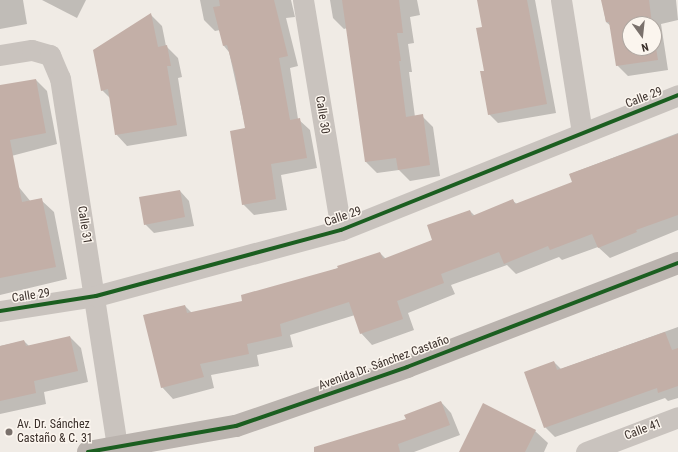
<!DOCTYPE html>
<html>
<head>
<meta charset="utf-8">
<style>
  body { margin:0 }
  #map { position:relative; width:678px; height:452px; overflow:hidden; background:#f0ebe5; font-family:"Roboto Condensed",sans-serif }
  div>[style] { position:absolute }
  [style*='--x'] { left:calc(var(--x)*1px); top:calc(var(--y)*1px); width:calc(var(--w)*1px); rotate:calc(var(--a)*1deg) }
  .shadow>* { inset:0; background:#0003 }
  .building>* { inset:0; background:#c3afa7 }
  .street>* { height:21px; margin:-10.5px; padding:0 10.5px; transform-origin:10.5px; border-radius:10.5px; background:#c9c3be }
  .secondary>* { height:22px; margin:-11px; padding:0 11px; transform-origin:11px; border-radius:11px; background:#bab3ae }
  .cycleway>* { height:4px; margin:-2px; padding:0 2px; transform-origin:2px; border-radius:2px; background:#1b5e20 }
  .dots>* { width:11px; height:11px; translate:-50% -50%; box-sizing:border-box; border:2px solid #fbf5ee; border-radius:50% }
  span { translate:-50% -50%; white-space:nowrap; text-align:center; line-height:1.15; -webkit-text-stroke:3px #fbf5ee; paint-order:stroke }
  .street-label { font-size:12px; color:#3b302b }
  .poi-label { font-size:12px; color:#3b302b }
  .left { translate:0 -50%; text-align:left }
  .north { position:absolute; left:622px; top:16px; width:40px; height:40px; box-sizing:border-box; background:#fbf5ee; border:1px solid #aea6a0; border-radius:50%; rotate:165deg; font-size:11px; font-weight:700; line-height:16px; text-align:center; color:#3b302b }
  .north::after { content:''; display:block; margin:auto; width:14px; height:18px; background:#7a716c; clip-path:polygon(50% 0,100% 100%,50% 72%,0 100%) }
</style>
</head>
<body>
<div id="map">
  <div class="shadow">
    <i style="clip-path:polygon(0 0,23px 0,27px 24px,0 29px)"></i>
    <i style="clip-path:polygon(42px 0,86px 0,77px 18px)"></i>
    <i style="clip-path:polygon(200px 0,291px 0,295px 17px,286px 18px,298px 66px,290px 68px,298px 119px,310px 130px,317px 168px,281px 175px,287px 210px,254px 215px,243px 204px,246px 129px,229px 52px,224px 46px,220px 30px,215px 31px,204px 20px)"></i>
    <i style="clip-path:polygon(330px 0,417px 0,420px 15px,410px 17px,414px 43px,408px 44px,412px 72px,409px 72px,415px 117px,422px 116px,433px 127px,440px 176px,410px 181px,399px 170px,377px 173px,366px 162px,347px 28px,344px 29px,333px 18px)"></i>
    <i style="clip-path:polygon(478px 0,535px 0,556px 113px,498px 123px,489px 114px,483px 28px)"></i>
    <i style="clip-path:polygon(evenodd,602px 0,676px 0,678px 20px,661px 24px,668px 70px,628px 76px,617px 65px,611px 26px,606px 22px,602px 0,630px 24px,654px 24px,654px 48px,630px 48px,630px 24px)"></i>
    <i style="clip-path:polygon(151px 15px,162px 26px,166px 46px,178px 58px,182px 77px,178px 78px,187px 136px,127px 146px,116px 134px,111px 99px,102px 90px)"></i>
    <i style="clip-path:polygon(36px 80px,47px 91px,57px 144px,0 159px,0 86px)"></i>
    <i style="clip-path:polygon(678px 133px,678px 230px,610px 258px,598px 247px,562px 260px,559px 257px,516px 274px,507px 265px,451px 285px,455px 294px,408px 313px,414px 330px,372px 345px,361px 333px,355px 315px,290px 335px,293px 347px,257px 355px,259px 366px,211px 375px,214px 388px,173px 399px,162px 387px,185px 306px,192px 313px,244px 302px,380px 253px,386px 259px,434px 240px,470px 211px,475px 216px,513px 201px,517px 204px,574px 183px,570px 174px)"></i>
    <i style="clip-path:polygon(18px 186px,31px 202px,41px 200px,54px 212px,67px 279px,0 295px,0 190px)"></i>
    <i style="clip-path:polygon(180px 191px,189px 201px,194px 226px,154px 233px,145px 224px)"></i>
    <i style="clip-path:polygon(678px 327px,678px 398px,668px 401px,665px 398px,555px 437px,545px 427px,554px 362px,561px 369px)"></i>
    <i style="clip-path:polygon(70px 337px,81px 348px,88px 382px,44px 392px,46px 404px,0 414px,0 346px,24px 341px,29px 346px)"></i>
    <i style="clip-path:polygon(441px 402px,451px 413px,460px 435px,414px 452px,354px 452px)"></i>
    <i style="clip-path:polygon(535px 431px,548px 443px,544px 452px,464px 452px)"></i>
  </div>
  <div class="building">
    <i style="clip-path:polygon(219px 0,274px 0,288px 56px,279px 58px,290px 120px,300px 118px,307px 158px,271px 164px,276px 199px,242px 205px,230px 131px,245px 128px,235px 74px,227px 45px,223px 46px,213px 7px,220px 6px)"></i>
    <i style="clip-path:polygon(342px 0,399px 0,403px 33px,397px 33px,401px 61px,399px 61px,406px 117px,423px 114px,430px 165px,398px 170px,396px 158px,365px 162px)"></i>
    <i style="clip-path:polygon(477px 0,527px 0,547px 104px,488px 115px,480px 71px,484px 71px,476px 28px,482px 27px)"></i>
    <i style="clip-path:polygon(601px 0,649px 0,652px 24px,630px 24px,630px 48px,654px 48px,654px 36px,658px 60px,616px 66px,609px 22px,606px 22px)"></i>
    <i style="clip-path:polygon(151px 13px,158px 47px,167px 45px,171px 66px,167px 66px,177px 125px,115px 135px,108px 89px,101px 91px,93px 50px)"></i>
    <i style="clip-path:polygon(36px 79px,46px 133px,10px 140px,22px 202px,42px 198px,56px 267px,0 278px,0 85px)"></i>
    <i style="clip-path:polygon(678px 134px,678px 215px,636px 230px,637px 232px,598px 248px,592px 234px,550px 250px,548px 246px,504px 264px,499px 252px,441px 274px,444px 283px,397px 301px,403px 319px,360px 334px,349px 302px,280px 324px,282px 336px,247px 344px,249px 354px,200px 364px,204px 377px,161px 388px,143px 315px,185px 305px,187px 313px,242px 301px,241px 295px,338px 268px,337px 266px,380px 252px,383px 259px,432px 240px,427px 225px,470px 210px,472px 216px,513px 199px,515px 204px,572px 182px,569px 174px)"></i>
    <i style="clip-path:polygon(180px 190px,185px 217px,144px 225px,139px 197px)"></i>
    <i style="clip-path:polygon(665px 332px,672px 350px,678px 348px,678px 386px,658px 393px,657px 388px,544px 428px,524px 372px,554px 361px,557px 370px)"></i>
    <i style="clip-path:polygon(70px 336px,78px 371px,34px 381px,36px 393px,0 401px,0 346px,24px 340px,26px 346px)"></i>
    <i style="clip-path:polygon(441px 401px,450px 425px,398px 444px,400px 452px,314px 452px,314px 447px,406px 419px,404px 415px)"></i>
    <i style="clip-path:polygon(483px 403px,536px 430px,525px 452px,459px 452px)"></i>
  </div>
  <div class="street">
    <i style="--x:303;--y:0;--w:233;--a:80.6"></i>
    <i style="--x:561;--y:0;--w:135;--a:81"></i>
    <i style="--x:0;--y:55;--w:32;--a:-9"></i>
    <i style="--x:32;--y:50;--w:19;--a:16"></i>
    <i style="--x:50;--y:55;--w:25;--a:67"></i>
    <i style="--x:60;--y:78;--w:373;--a:81.2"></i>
    <i style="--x:0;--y:311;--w:97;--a:-8.9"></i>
    <i style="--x:96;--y:296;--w:254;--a:-15.1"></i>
    <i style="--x:341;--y:230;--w:363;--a:-21.8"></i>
    <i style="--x:586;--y:452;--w:98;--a:-20.8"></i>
  </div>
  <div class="secondary">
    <i style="--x:88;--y:452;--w:150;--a:-10"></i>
    <i style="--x:236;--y:426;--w:181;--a:-19"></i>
    <i style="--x:407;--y:367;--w:290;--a:-21"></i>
  </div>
  <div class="cycleway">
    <i style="--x:0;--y:311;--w:97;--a:-8.9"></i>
    <i style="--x:96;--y:296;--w:254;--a:-15.1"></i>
    <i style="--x:341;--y:230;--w:363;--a:-21.8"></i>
    <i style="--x:88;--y:452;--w:150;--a:-10"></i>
    <i style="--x:236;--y:426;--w:181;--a:-19"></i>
    <i style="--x:407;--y:367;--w:290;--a:-21"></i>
  </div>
  <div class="dots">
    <i style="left:9px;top:432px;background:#7a716c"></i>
  </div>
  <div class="street-label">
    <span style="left:644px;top:98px;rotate:-21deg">Calle 29</span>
    <span style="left:322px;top:115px;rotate:81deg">Calle 30</span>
    <span style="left:343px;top:217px;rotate:-19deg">Calle 29</span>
    <span style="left:84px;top:225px;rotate:81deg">Calle 31</span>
    <span style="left:31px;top:296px;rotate:-9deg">Calle 29</span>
    <span style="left:384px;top:363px;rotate:-20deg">Avenida Dr. Sánchez Castaño</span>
    <span style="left:643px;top:430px;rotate:-21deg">Calle 41</span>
  </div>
  <div class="poi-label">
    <span class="left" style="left:17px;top:432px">Av. Dr. Sánchez<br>Castaño &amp; C. 31</span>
  </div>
  <div class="north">N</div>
</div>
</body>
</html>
